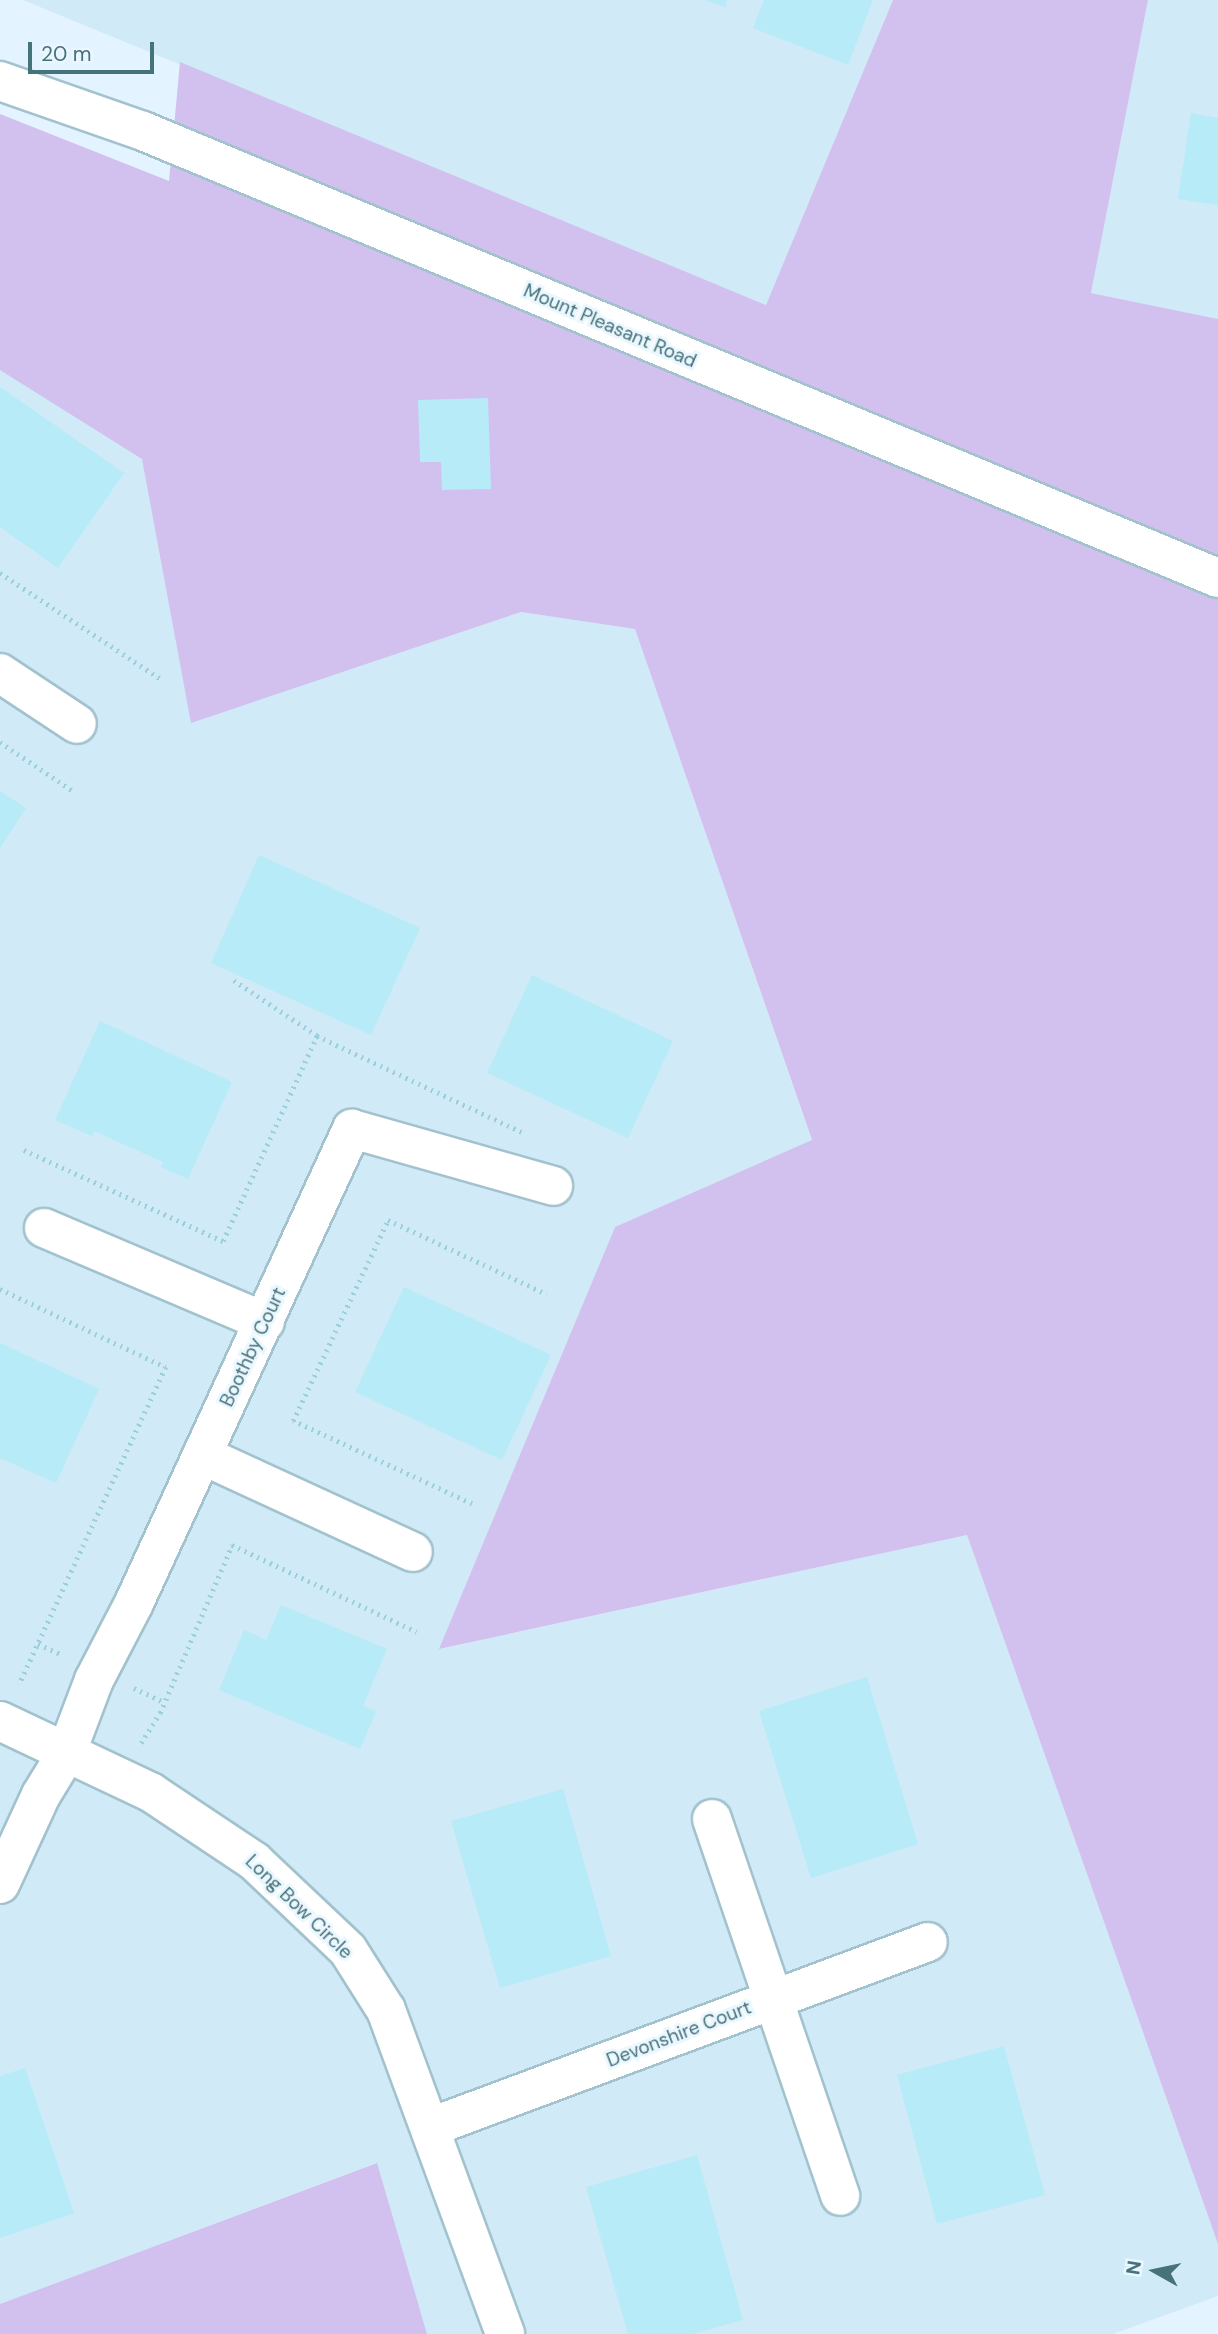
<!DOCTYPE html>
<html>
<head>
<meta charset="utf-8">
<style>
  body { margin:0 }
  #map { position:relative; width:1218px; height:2334px; overflow:hidden; background:#e3f3ff; font-family:"DM Sans",sans-serif }
  div>[style] { position:absolute }
  [style*='--x'] { left:calc(var(--x)*1px); top:calc(var(--y)*1px); width:calc(var(--w)*1px); rotate:calc(var(--a)*1deg) }
  .residential>* { inset:0; background:#d0eaf7 }
  .green>* { inset:0; background:#d2c0ee }
  .building>* { inset:0; background:#b7ebf7 }
  .path>* { height:4.5px; margin-top:-2.25px; transform-origin:0; background:repeating-linear-gradient(90deg,#9ad0dc 0 2px,transparent 0 7px) }
  .roads { filter:drop-shadow(2px 0 #a2c2cd) drop-shadow(-2px 0 #a2c2cd) drop-shadow(0 2px #a2c2cd) drop-shadow(0 -2px #a2c2cd) }
  .street>* { height:38px; margin:-19px; padding:0 19px; transform-origin:19px; border-radius:19px; background:#fff }
  .secondary>* { height:38px; margin:-19px; padding:0 19px; transform-origin:19px; border-radius:19px; background:#fff }
  span { translate:-50% -50%; white-space:nowrap; text-align:center; line-height:1.15; -webkit-text-stroke:6px #ebf7ff; paint-order:stroke }
  .street-label { font-size:19px; color:#46727a }
  .north { position:absolute; left:1120px; top:2236px; width:70px; height:70px; -webkit-text-stroke:5px #ebf7ff; paint-order:stroke; rotate:279deg; font-size:19px; font-weight:700; line-height:28px; text-align:center; color:#46727a }
  .north::after { content:''; display:block; margin:auto; width:24px; height:32px; background:#46727a; clip-path:polygon(50% 0,100% 100%,50% 72%,0 100%) }
  .scale { position:absolute; left:28px; top:42px; width:126px; height:32px; box-sizing:border-box; border:4px solid #46727a; border-top:0; padding-left:9px; font-size:21px; line-height:24px; white-space:nowrap; color:#46727a; -webkit-text-stroke:5px #ebf7ff; paint-order:stroke }
</style>
</head>
<body>
<div id="map">
  <div class="residential">
    <i style="clip-path:polygon(23px 0,893px 0,766px 305px)"></i>
    <i style="clip-path:polygon(1148px 0,1218px 0,1218px 319px,1091px 293px)"></i>
    <i style="clip-path:polygon(0 121px,169px 181px,191px 723px,521px 612px,635px 629px,812px 1141px,615px 1227px,440px 1649px,967px 1535px,1218px 2244px,1218px 2296px,1113px 2334px,427px 2334px,376px 2163px,0 2304px)"></i>
  </div>
  <div class="green">
    <i style="clip-path:polygon(893px 0,1148px 0,1091px 293px,1218px 319px,1218px 2244px,967px 1535px,439px 1649px,615px 1227px,812px 1140px,635px 629px,521px 612px,191px 723px,142px 459px,0 370px,0 114px,169px 181px,180px 62px,766px 305px)"></i>
    <i style="clip-path:polygon(377px 2163px,427px 2334px,0 2334px,0 2304px)"></i>
  </div>
  <div class="building">
    <i style="clip-path:polygon(705px 0,727px 0,725px 7px)"></i>
    <i style="clip-path:polygon(764px 0,873px 0,848px 65px,753px 28px)"></i>
    <i style="clip-path:polygon(1191px 113px,1218px 118px,1218px 205px,1178px 199px)"></i>
    <i style="clip-path:polygon(0 387px,124px 473px,58px 568px,0 527px)"></i>
    <i style="clip-path:polygon(488px 398px,491px 489px,442px 490px,441px 462px,420px 462px,418px 400px)"></i>
    <i style="clip-path:polygon(0 791px,26px 808px,0 848px)"></i>
    <i style="clip-path:polygon(259px 855px,420px 928px,371px 1035px,211px 963px)"></i>
    <i style="clip-path:polygon(532px 975px,673px 1041px,628px 1138px,487px 1073px)"></i>
    <i style="clip-path:polygon(100px 1021px,232px 1082px,188px 1179px,161px 1167px,163px 1162px,94px 1131px,92px 1136px,55px 1120px)"></i>
    <i style="clip-path:polygon(404px 1287px,551px 1355px,502px 1460px,355px 1392px)"></i>
    <i style="clip-path:polygon(0 1343px,99px 1389px,56px 1483px,0 1458px)"></i>
    <i style="clip-path:polygon(281px 1605px,387px 1649px,363px 1706px,376px 1712px,360px 1749px,219px 1690px,244px 1630px,266px 1640px)"></i>
    <i style="clip-path:polygon(867px 1677px,918px 1844px,811px 1878px,759px 1711px)"></i>
    <i style="clip-path:polygon(563px 1789px,611px 1956px,500px 1988px,451px 1821px)"></i>
    <i style="clip-path:polygon(1004px 2046px,1045px 2195px,937px 2224px,897px 2075px)"></i>
    <i style="clip-path:polygon(25px 2068px,74px 2213px,0 2238px,0 2076px)"></i>
    <i style="clip-path:polygon(697px 2155px,743px 2320px,692px 2334px,628px 2334px,586px 2187px)"></i>
  </div>
  <div class="path">
    <i style="--x:0;--y:573;--w:193;--a:33.4"></i>
    <i style="--x:0;--y:742;--w:88;--a:33.9"></i>
    <i style="--x:317;--y:1036;--w:226;--a:25.1"></i>
    <i style="--x:24;--y:1150;--w:219;--a:24.6"></i>
    <i style="--x:223;--y:1241;--w:226;--a:-65.4"></i>
    <i style="--x:317;--y:1036;--w:103;--a:-146.5"></i>
    <i style="--x:0;--y:1289;--w:183;--a:25.2"></i>
    <i style="--x:166;--y:1367;--w:350;--a:114.8"></i>
    <i style="--x:472;--y:1504;--w:197;--a:-155.1"></i>
    <i style="--x:293;--y:1421;--w:222;--a:-64.7"></i>
    <i style="--x:388;--y:1220;--w:175;--a:25"></i>
    <i style="--x:38;--y:1644;--w:27;--a:24"></i>
    <i style="--x:134;--y:1688;--w:33;--a:25"></i>
    <i style="--x:141;--y:1743;--w:36;--a:-58"></i>
    <i style="--x:160;--y:1713;--w:183;--a:-66.8"></i>
    <i style="--x:232;--y:1545;--w:204;--a:25.2"></i>
  </div>
  <div class="roads">
    <div class="street">
      <i style="--x:0;--y:673;--w:92;--a:33.5"></i>
      <i style="--x:44;--y:1228;--w:240;--a:23"></i>
      <i style="--x:202;--y:1455;--w:232;--a:24.7"></i>
      <i style="--x:0;--y:1721;--w:168;--a:25.3"></i>
      <i style="--x:152;--y:1793;--w:123;--a:33.7"></i>
      <i style="--x:254;--y:1861;--w:129;--a:43.4"></i>
      <i style="--x:348;--y:1950;--w:71;--a:57.7"></i>
      <i style="--x:386;--y:2010;--w:345;--a:69.8"></i>
      <i style="--x:712;--y:1819;--w:398;--a:71.2"></i>
      <i style="--x:0;--y:1884;--w:98;--a:-65.3"></i>
      <i style="--x:41;--y:1795;--w:48;--a:-58.6"></i>
      <i style="--x:66;--y:1754;--w:79;--a:-69.3"></i>
      <i style="--x:94;--y:1680;--w:87;--a:-62.5"></i>
      <i style="--x:134;--y:1603;--w:522;--a:-65.3"></i>
      <i style="--x:352;--y:1129;--w:209;--a:15.8"></i>
      <i style="--x:431;--y:2127;--w:530;--a:-20.42"></i>
    </div>
    <div class="secondary">
      <i style="--x:0;--y:81;--w:151;--a:19.3"></i>
      <i style="--x:143;--y:131;--w:1164;--a:22.58"></i>
    </div>
  </div>
  <div class="street-label">
    <span style="left:610px;top:326px;rotate:23deg">Mount Pleasant Road</span>
    <span style="left:253px;top:1347px;rotate:-65deg">Boothby Court</span>
    <span style="left:299px;top:1907px;rotate:44deg">Long Bow Circle</span>
    <span style="left:679px;top:2034px;rotate:-21deg">Devonshire Court</span>
  </div>
  <div class="north">N</div>
  <div class="scale">20 m</div>
</div>
</body>
</html>
